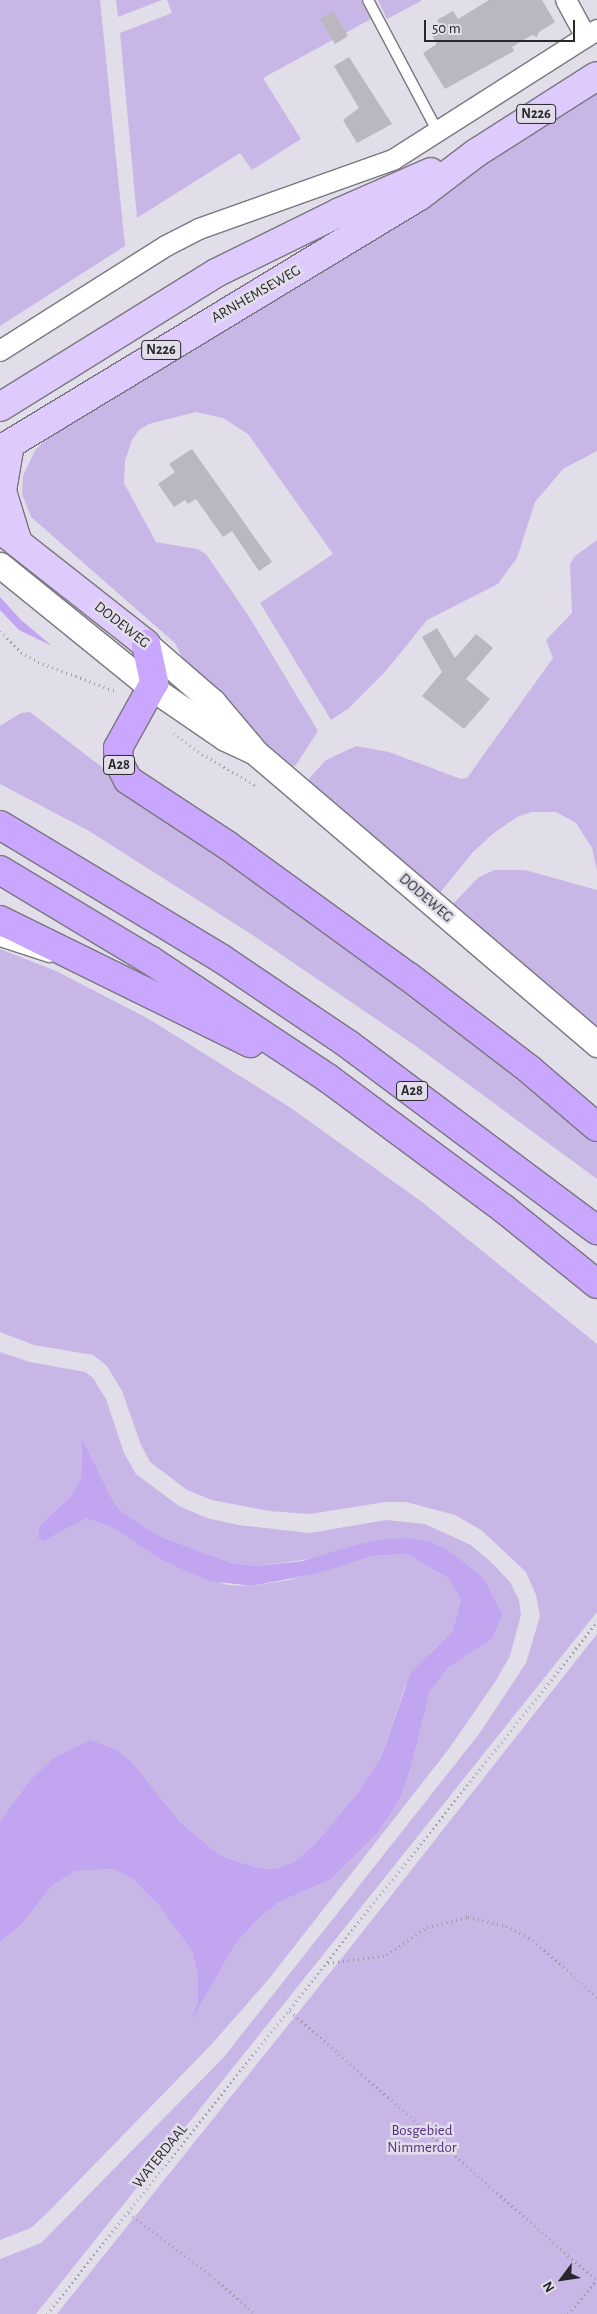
<!DOCTYPE html>
<html>
<head>
<meta charset="utf-8">
<style>
  body { margin:0 }
  #map { position:relative; width:597px; height:2314px; overflow:hidden; background:#e2dee9; font-family:"Alegreya Sans",sans-serif }
  div>[style] { position:absolute }
  [style*='--x'] { left:calc(var(--x)*1px); top:calc(var(--y)*1px); width:calc(var(--w)*1px); rotate:calc(var(--a)*1deg) }
  .green>* { inset:0; background:#c8b7e6 }
  .water>* { inset:0; background:#c2a5f1 }
  .building>* { inset:0; background:#bbb7c1 }
  .path>* { height:3px; margin-top:-1.5px; transform-origin:0; background:repeating-linear-gradient(90deg,#9c99a1 0 1px,transparent 0 5px) }
  .roads { filter:drop-shadow(1px 0 #79767f) drop-shadow(-1px 0 #79767f) drop-shadow(0 1px #79767f) drop-shadow(0 -1px #79767f) }
  .service>* { height:10px; margin:-5px; padding:0 5px; transform-origin:5px; border-radius:5px; background:#fff }
  .minor>* { height:20px; margin:-10px; padding:0 10px; transform-origin:10px; border-radius:10px; background:#fff }
  .tertiary>* { height:25px; margin:-12.5px; padding:0 12.5px; transform-origin:12.5px; border-radius:12.5px; background:#fff }
  .primary>* { height:28px; margin:-14px; padding:0 14px; transform-origin:14px; border-radius:14px; background:#dfcafe }
  .motorway>* { height:28px; margin:-14px; padding:0 14px; transform-origin:14px; border-radius:14px; background:#c9a7fe }
  span { translate:-50% -50%; white-space:nowrap; text-align:center; line-height:1.15; -webkit-text-stroke:5px #e2dee9; paint-order:stroke }
  .shield-label span { padding:1px 4px; background:#e2dee9; border:1px solid; border-radius:4px; -webkit-text-stroke-width:0 }
  .shield-label { font-size:14px; color:#29272b; font-weight:700 }
  .street-label { font-size:15px; color:#29272b }
  .park-label { font-size:15px; color:#583087 }
  .north { position:absolute; left:537px; top:2254px; width:50px; height:50px; -webkit-text-stroke:4px #e2dee9; paint-order:stroke; rotate:239deg; font-size:14px; font-weight:700; line-height:20px; text-align:center; color:#29272b }
  .north::after { content:''; display:block; margin:auto; width:18px; height:22px; background:#29272b; clip-path:polygon(50% 0,100% 100%,50% 72%,0 100%) }
  .scale { position:absolute; left:424px; top:20px; width:151px; height:22px; box-sizing:border-box; border:2px solid #29272b; border-top:0; padding-left:6px; font-size:15px; line-height:18px; white-space:nowrap; color:#29272b; -webkit-text-stroke:4px #e2dee9; paint-order:stroke }
</style>
</head>
<body>
<div id="map">
  <div class="green">
    <i style="clip-path:polygon(0 0,100px 0,125px 246px,0 326px)"></i>
    <i style="clip-path:polygon(116px 0,162px 0,118px 17px)"></i>
    <i style="clip-path:polygon(167px 0,361px 0,371px 19px,263px 78px,301px 139px,252px 170px,240px 153px,137px 218px,120px 33px,172px 13px)"></i>
    <i style="clip-path:polygon(378px 0,420px 0,421px 1px,387px 19px)"></i>
    <i style="clip-path:polygon(597px 86px,597px 451px,563px 469px,535px 502px,517px 558px,498px 584px,427px 620px,385px 672px,348px 709px,331px 720px,260px 603px,333px 554px,248px 434px,223px 418px,196px 412px,149px 424px,139px 430px,132px 440px,125px 461px,124px 483px,156px 542px,197px 549px,206px 554px,250px 618px,318px 731px,296px 765px,285px 771px,188px 670px,175px 643px,31px 517px,22px 494px,23px 476px,35px 450px,53px 433px)"></i>
    <i style="clip-path:polygon(597px 540px,597px 871px,592px 848px,576px 823px,556px 812px,532px 812px,517px 817px,494px 833px,473px 852px,435px 899px,302px 786px,326px 760px,356px 746px,389px 752px,461px 779px,467px 778px,553px 658px,546px 640px,572px 613px,570px 564px,575px 556px)"></i>
    <i style="clip-path:polygon(30px 712px,128px 787px,282px 889px,597px 1137px,597px 1179px,420px 1049px,251px 934px,89px 831px,0 784px,0 726px,21px 713px)"></i>
    <i style="clip-path:polygon(494px 870px,525px 870px,597px 890px,597px 1038px,447px 910px,479px 877px)"></i>
    <i style="clip-path:polygon(0 949px,56px 971px,149px 1019px,291px 1108px,422px 1202px,597px 1344px,597px 1612px,36px 2314px,0 2314px,0 2259px,41px 2243px,223px 2058px,479px 1734px,526px 1663px,540px 1616px,536px 1595px,526px 1572px,481px 1530px,455px 1515px,406px 1502px,385px 1502px,310px 1514px,269px 1511px,212px 1500px,187px 1490px,150px 1462px,141px 1445px,122px 1391px,107px 1366px,93px 1355px,34px 1345px,0 1332px)"></i>
    <i style="clip-path:polygon(0 1352px,30px 1362px,85px 1372px,93px 1378px,106px 1399px,124px 1453px,136px 1474px,179px 1506px,207px 1518px,238px 1525px,310px 1533px,386px 1520px,425px 1524px,471px 1545px,493px 1564px,510px 1582px,519px 1600px,521px 1615px,510px 1656px,495px 1682px,448px 1750px,268px 1980px,210px 2046px,49px 2211px,31px 2228px,0 2240px,0 1942px,21px 1925px,52px 1886px,75px 1871px,114px 1869px,134px 1880px,159px 1906px,192px 1951px,198px 1976px,198px 1999px,192px 2018px,234px 1946px,256px 1921px,279px 1902px,332px 1879px,378px 1833px,400px 1799px,410px 1771px,430px 1691px,449px 1667px,492px 1639px,503px 1615px,484px 1579px,433px 1543px,257px 1566px,231px 1563px,159px 1536px,122px 1512px,113px 1501px,73px 1420px,82px 1441px,81px 1479px,71px 1496px,40px 1525px,86px 1518px,115px 1529px,158px 1558px,227px 1585px,252px 1586px,289px 1580px,373px 1556px,407px 1554px,449px 1579px,461px 1600px,452px 1632px,430px 1653px,405px 1687px,381px 1757px,359px 1791px,315px 1844px,294px 1862px,275px 1869px,258px 1868px,221px 1856px,181px 1823px,132px 1762px,52px 1759px,30px 1780px,0 1821px)"></i>
    <i style="clip-path:polygon(597px 1634px,597px 2314px,57px 2314px,353px 1944px)"></i>
  </div>
  <div class="water">
    <i style="clip-path:polygon(0 597px,21px 620px,52px 646px,19px 630px,0 610px)"></i>
    <i style="clip-path:polygon(70px 1414px,113px 1501px,122px 1512px,159px 1536px,231px 1563px,257px 1566px,303px 1561px,363px 1543px,389px 1539px,409px 1538px,433px 1543px,452px 1553px,484px 1579px,503px 1615px,492px 1639px,449px 1667px,430px 1691px,410px 1771px,400px 1799px,378px 1833px,332px 1879px,279px 1902px,256px 1921px,234px 1946px,191px 2021px,198px 1999px,198px 1976px,192px 1951px,159px 1906px,134px 1880px,114px 1869px,75px 1871px,52px 1886px,21px 1925px,0 1942px,0 1821px,30px 1780px,52px 1759px,90px 1740px,117px 1750px,132px 1762px,181px 1823px,221px 1856px,258px 1868px,275px 1869px,294px 1862px,315px 1844px,359px 1791px,381px 1757px,411px 1672px,452px 1632px,461px 1600px,449px 1579px,407px 1554px,373px 1556px,314px 1574px,252px 1586px,211px 1581px,184px 1570px,158px 1558px,115px 1529px,86px 1518px,43px 1541px,38px 1537px,40px 1525px,71px 1496px,81px 1479px,82px 1441px)"></i>
  </div>
  <div class="building">
    <i style="clip-path:polygon(489px 0,542px 0,555px 22px,539px 32px,537px 37px,532px 35px,512px 47px,514px 51px,445px 89px,423px 53px,437px 44px,431px 34px,442px 27px,437px 20px,453px 11px,458px 19px)"></i>
    <i style="clip-path:polygon(333px 11px,348px 36px,335px 44px,320px 19px)"></i>
    <i style="clip-path:polygon(349px 57px,392px 124px,357px 143px,343px 120px,359px 108px,334px 66px)"></i>
    <i style="clip-path:polygon(192px 449px,272px 562px,259px 571px,232px 531px,223px 537px,196px 499px,188px 504px,185px 500px,174px 507px,158px 484px,175px 472px,169px 464px)"></i>
    <i style="clip-path:polygon(437px 628px,455px 658px,476px 634px,493px 648px,466px 679px,490px 699px,464px 729px,422px 696px,442px 672px,422px 637px)"></i>
  </div>
  <div class="path">
    <i style="--x:0;--y:631;--w:30;--a:45"></i>
    <i style="--x:21;--y:652;--w:20;--a:30"></i>
    <i style="--x:38;--y:662;--w:85;--a:20.6"></i>
    <i style="--x:174;--y:733;--w:35;--a:37"></i>
    <i style="--x:202;--y:754;--w:64;--a:30.2"></i>
    <i style="--x:328;--y:1963;--w:60;--a:-7.7"></i>
    <i style="--x:387;--y:1955;--w:49;--a:-35"></i>
    <i style="--x:427;--y:1927;--w:42;--a:-13.7"></i>
    <i style="--x:468;--y:1917;--w:39;--a:13"></i>
    <i style="--x:506;--y:1926;--w:30;--a:27"></i>
    <i style="--x:533;--y:1940;--w:86;--a:41.7"></i>
    <i style="--x:290;--y:2011;--w:409;--a:41.3"></i>
    <i style="--x:129;--y:2213;--w:103;--a:37.1"></i>
    <i style="--x:211;--y:2275;--w:59;--a:41.6"></i>
    <i style="--x:47;--y:2314;--w:884;--a:-51.52"></i>
    <i style="--x:568;--y:2314;--w:43;--a:-49.7"></i>
  </div>
  <div class="roads">
    <div class="service">
      <i style="--x:368;--y:0;--w:149;--a:62.1"></i>
      <i style="--x:0;--y:941;--w:52;--a:18.1"></i>
    </div>
    <div class="minor">
      <i style="--x:566;--y:0;--w:42;--a:61.6"></i>
      <i style="--x:0;--y:351;--w:196;--a:-32.3"></i>
      <i style="--x:166;--y:246;--w:37;--a:-27"></i>
      <i style="--x:199;--y:229;--w:206;--a:-19.6"></i>
      <i style="--x:393;--y:160;--w:242;--a:-32.5"></i>
    </div>
    <div class="tertiary">
      <i style="--x:0;--y:565;--w:196;--a:39"></i>
      <i style="--x:152;--y:688;--w:88;--a:34.4"></i>
      <i style="--x:225;--y:738;--w:33;--a:25"></i>
      <i style="--x:255;--y:752;--w:450;--a:40.5"></i>
      <i style="--x:146;--y:644;--w:89;--a:40.9"></i>
      <i style="--x:213;--y:702;--w:59;--a:49.8"></i>
    </div>
    <div class="primary">
      <i style="--x:0;--y:407;--w:254;--a:-31.8"></i>
      <i style="--x:216;--y:273;--w:138;--a:-26.2"></i>
      <i style="--x:340;--y:212;--w:99;--a:-23.7"></i>
      <i style="--x:10;--y:444;--w:48;--a:99.7"></i>
      <i style="--x:2;--y:491;--w:54;--a:72.9"></i>
      <i style="--x:0;--y:450;--w:489;--a:-31.2"></i>
      <i style="--x:418;--y:197;--w:73;--a:-37.2"></i>
      <i style="--x:476;--y:153;--w:143;--a:-32.5"></i>
      <i style="--x:0;--y:529;--w:186;--a:38.2"></i>
    </div>
    <div class="motorway">
      <i style="--x:146;--y:644;--w:40;--a:78"></i>
      <i style="--x:154;--y:683;--w:74;--a:119"></i>
      <i style="--x:118;--y:748;--w:15;--a:86"></i>
      <i style="--x:119;--y:763;--w:19;--a:62"></i>
      <i style="--x:128;--y:780;--w:118;--a:33.3"></i>
      <i style="--x:227;--y:845;--w:225;--a:36"></i>
      <i style="--x:409;--y:977;--w:151;--a:37.5"></i>
      <i style="--x:529;--y:1069;--w:89;--a:40.5"></i>
      <i style="--x:0;--y:825;--w:259;--a:31.1"></i>
      <i style="--x:222;--y:959;--w:152;--a:34"></i>
      <i style="--x:348;--y:1044;--w:311;--a:36.8"></i>
      <i style="--x:0;--y:870;--w:175;--a:31"></i>
      <i style="--x:150;--y:960;--w:215;--a:33.6"></i>
      <i style="--x:329;--y:1079;--w:218;--a:36.6"></i>
      <i style="--x:504;--y:1209;--w:119;--a:38.9"></i>
      <i style="--x:0;--y:920;--w:279;--a:26.2"></i>
    </div>
  </div>
  <div class="shield-label">
    <span style="left:536px;top:114px">N226</span>
    <span style="left:161px;top:350px">N226</span>
    <span style="left:119px;top:765px">A28</span>
    <span style="left:412px;top:1091px">A28</span>
  </div>
  <div class="street-label">
    <span style="left:256px;top:294px;rotate:-30deg">ARNHEMSEWEG</span>
    <span style="left:122px;top:625px;rotate:38deg">DODEWEG</span>
    <span style="left:426px;top:898px;rotate:41deg">DODEWEG</span>
    <span style="left:160px;top:2156px;rotate:-51deg">WATERDAAL</span>
  </div>
  <div class="park-label">
    <span style="left:422px;top:2139px">Bosgebied<br>Nimmerdor</span>
  </div>
  <div class="north">N</div>
  <div class="scale">50 m</div>
</div>
</body>
</html>
